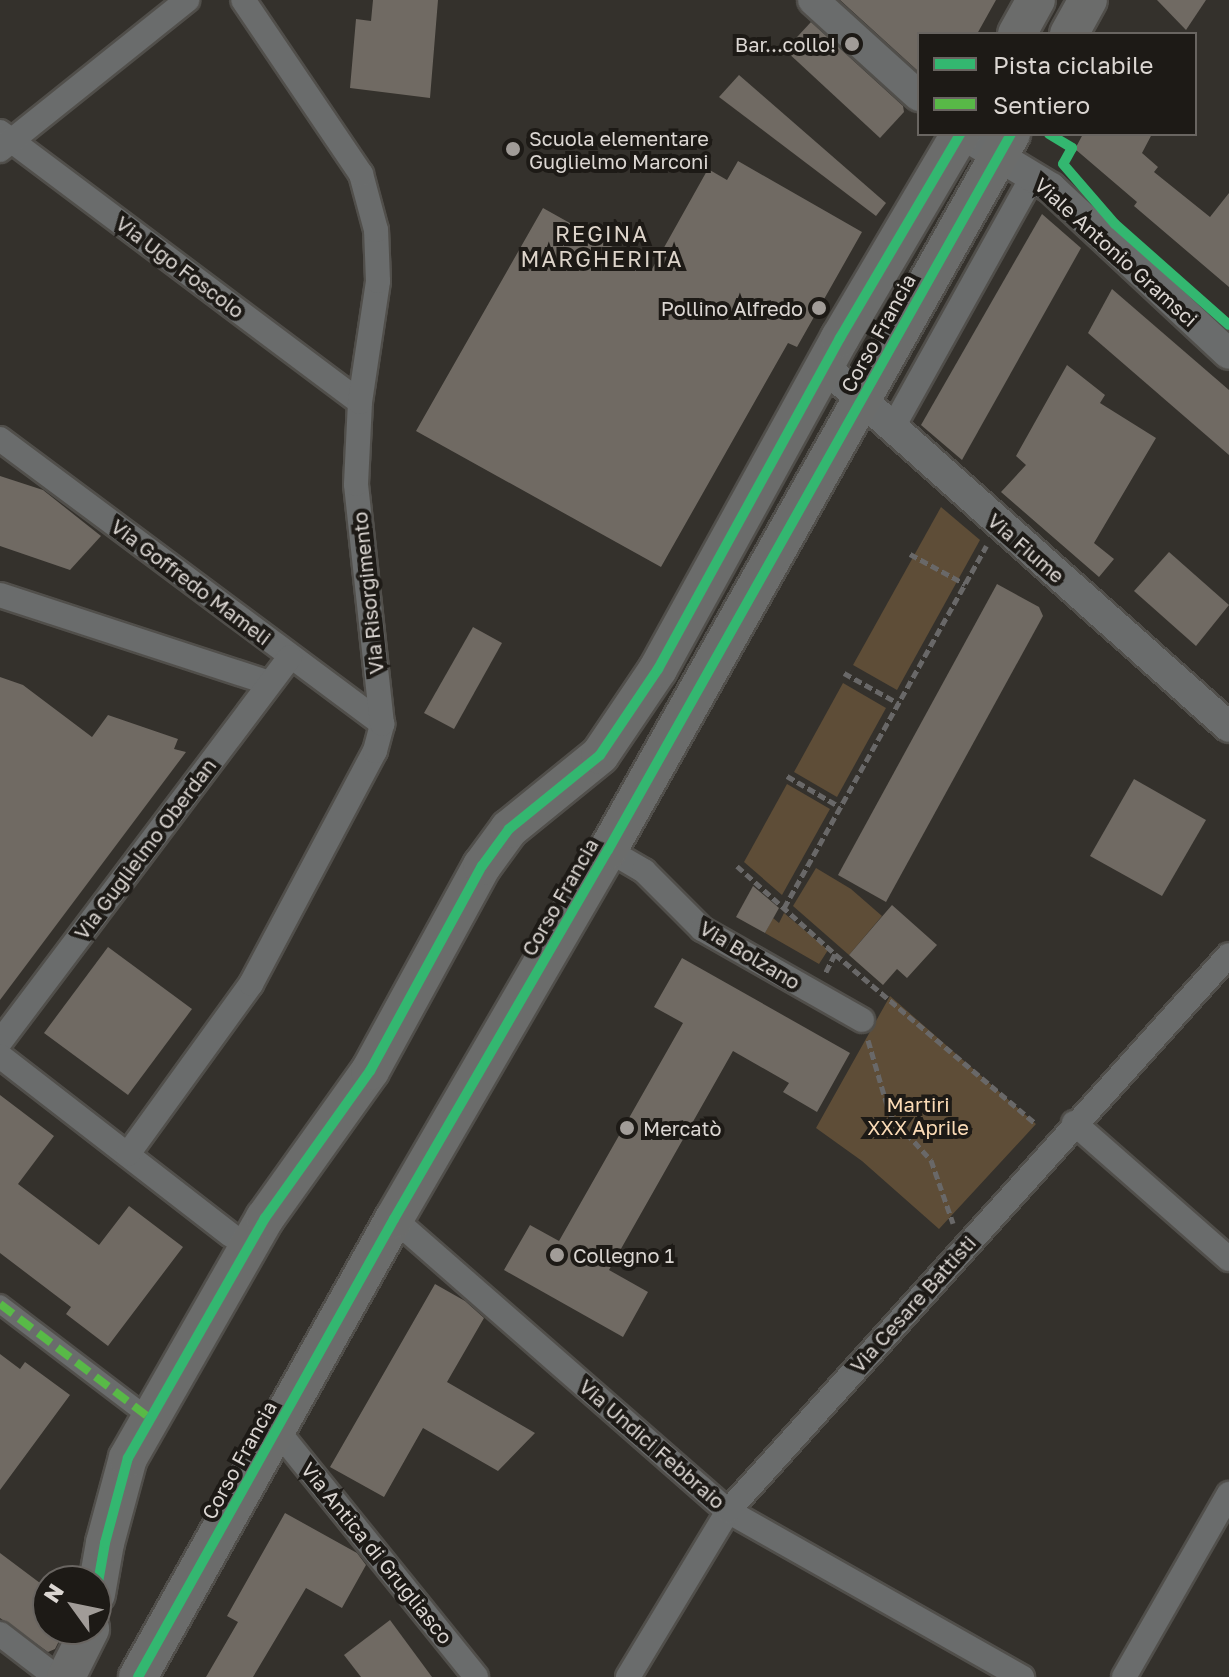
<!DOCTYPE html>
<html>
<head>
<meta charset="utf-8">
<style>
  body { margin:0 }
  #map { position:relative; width:1229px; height:1677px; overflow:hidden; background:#34312c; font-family:"Golos Text",sans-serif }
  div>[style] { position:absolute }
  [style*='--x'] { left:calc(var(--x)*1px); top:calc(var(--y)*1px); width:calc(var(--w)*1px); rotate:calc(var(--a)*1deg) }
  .green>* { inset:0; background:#5e4d37 }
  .building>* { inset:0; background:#706a63 }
  .path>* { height:5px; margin-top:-2.5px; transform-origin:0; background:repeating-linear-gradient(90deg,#696868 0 8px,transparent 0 12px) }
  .roads { filter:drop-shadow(2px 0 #514f4b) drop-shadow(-2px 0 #514f4b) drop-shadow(0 2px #514f4b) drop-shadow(0 -2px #514f4b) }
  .pedestrian>* { height:18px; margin:-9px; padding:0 9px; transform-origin:9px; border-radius:9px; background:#6a6c6c }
  .minor>* { height:24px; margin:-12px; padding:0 12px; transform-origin:12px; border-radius:12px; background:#6a6c6c }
  .tertiary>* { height:30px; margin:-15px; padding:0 15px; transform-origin:15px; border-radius:15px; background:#6a6c6c }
  .primary>* { height:38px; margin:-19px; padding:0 19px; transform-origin:19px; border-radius:19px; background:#6b6c6b }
  .quiet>* { height:8px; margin-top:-4px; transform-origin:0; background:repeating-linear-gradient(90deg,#58b947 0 16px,transparent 0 24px) }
  .cycleway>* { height:10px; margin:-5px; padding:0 5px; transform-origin:5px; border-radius:5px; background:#33b770 }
  .dots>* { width:22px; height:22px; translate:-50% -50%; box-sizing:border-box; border:4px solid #1d1a16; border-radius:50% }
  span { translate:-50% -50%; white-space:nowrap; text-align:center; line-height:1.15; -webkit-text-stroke:8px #1d1a16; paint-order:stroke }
  .poi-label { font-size:20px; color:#dbd6d2 }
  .right { translate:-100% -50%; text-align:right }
  .left { translate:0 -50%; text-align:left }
  .street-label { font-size:20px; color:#dbd6d2 }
  .park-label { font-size:20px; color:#fbdbb6 }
  .neighbourhood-label { font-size:22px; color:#ddd4ca; letter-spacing:2px }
  .legend { position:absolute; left:917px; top:32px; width:280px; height:104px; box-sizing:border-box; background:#1d1a16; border:2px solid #696561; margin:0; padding:10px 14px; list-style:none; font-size:24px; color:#dbd6d2 }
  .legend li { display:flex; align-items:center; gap:16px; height:40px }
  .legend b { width:40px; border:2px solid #696561 }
  .north { position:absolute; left:32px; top:1565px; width:80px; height:80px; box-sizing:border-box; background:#1d1a16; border:2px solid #696561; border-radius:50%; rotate:303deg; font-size:22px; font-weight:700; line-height:32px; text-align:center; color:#dbd6d2 }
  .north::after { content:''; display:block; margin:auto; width:28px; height:36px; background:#a19c98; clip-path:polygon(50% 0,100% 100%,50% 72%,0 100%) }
</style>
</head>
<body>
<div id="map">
  <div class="green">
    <i style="clip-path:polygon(941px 507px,980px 540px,897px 690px,853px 665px)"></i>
    <i style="clip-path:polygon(843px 683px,886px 708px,837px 797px,794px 772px)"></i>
    <i style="clip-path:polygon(787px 784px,830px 809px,782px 895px,744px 862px)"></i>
    <i style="clip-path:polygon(816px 868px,851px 889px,882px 916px,849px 955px,793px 906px)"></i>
    <i style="clip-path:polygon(784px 913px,828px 950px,819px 964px,765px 933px,773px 918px,779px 923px)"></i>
    <i style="clip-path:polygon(890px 996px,1036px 1124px,939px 1229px,862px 1161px,816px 1128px)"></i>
  </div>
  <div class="building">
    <i style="clip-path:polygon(373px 0,438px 0,430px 98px,350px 88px,356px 19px,371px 21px)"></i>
    <i style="clip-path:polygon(840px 0,996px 0,977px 34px,919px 34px,919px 72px)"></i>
    <i style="clip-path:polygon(1157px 0,1206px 0,1186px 30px)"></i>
    <i style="clip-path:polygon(811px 22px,903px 106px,904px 112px,880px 138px,785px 50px)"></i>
    <i style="clip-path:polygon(739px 75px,886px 203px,876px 216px,719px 97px)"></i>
    <i style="clip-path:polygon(1083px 134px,1152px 134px,1142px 153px,1158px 167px,1154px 172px,1210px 217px,1229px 193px,1229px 287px,1134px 206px,1137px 202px,1075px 149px)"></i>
    <i style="clip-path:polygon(738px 161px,862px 232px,797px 347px,788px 343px,661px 567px,416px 431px,543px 208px,652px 269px,708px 169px,727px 180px)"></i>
    <i style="clip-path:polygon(1042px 214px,1081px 248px,962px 460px,921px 425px)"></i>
    <i style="clip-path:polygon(1112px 289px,1229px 390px,1229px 455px,1088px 333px)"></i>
    <i style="clip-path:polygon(1067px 365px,1105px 395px,1100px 403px,1156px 438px,1094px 543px,1114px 559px,1099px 577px,1001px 492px,1026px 465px,1016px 456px)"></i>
    <i style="clip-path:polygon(0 476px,43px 490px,101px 536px,70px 570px,0 546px)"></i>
    <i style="clip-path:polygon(1169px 552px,1229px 605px,1196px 646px,1134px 591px)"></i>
    <i style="clip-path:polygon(997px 584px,1039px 607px,1043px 616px,886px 902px,838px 875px)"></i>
    <i style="clip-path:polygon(473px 627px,502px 643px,454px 729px,424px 713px)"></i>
    <i style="clip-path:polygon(0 677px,23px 685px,92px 737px,108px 715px,178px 739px,174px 749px,186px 752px,0 1000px)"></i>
    <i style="clip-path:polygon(1134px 779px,1206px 820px,1162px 896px,1090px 856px)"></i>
    <i style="clip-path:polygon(753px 886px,779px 908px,765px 933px,736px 917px)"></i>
    <i style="clip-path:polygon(892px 905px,937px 945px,907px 978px,897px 969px,883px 985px,849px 955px)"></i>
    <i style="clip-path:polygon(108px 947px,192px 1009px,128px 1095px,44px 1033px)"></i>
    <i style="clip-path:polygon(682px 958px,850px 1053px,817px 1112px,783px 1092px,789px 1083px,733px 1051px,609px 1270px,648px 1292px,623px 1337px,504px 1270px,530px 1225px,559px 1241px,683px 1023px,654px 1007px)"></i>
    <i style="clip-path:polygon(0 1095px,54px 1136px,18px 1184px,99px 1245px,129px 1206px,183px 1247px,108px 1346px,66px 1314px,71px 1307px,0 1253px)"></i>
    <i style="clip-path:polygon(435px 1284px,465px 1301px,484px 1318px,447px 1382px,535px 1433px,498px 1471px,423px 1428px,384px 1497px,330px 1467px)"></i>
    <i style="clip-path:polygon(0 1354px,20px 1369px,25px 1362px,70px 1395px,0 1490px)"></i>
    <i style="clip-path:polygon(285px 1513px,357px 1553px,366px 1565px,342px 1608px,306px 1588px,253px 1677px,206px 1677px,238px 1622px,227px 1616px)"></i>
    <i style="clip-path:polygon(0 1553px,48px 1589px,48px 1629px,65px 1629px,55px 1649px,48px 1652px,0 1618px)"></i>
    <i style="clip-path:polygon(390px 1620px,432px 1677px,361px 1677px,344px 1655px)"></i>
  </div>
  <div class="path">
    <i style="--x:910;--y:554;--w:63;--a:28.6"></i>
    <i style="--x:844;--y:673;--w:62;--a:29.1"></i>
    <i style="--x:787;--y:776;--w:61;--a:30.3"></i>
    <i style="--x:737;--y:866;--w:132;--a:41.9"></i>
    <i style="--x:835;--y:954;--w:22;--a:117"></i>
    <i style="--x:784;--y:908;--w:415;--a:-60.8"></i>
    <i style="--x:835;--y:954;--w:263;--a:40.2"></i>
    <i style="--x:868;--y:1040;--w:78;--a:73.7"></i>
    <i style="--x:890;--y:1115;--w:61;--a:47.7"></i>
    <i style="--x:931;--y:1160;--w:67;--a:70.8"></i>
  </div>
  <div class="roads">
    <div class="pedestrian">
      <i style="--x:0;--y:1304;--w:190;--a:37.3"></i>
    </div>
    <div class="minor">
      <i style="--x:0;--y:132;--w:450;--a:36.9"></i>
      <i style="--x:0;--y:150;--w:240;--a:-38.7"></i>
      <i style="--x:892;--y:429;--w:290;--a:-60.9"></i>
      <i style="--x:0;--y:439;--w:477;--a:36.7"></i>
      <i style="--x:0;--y:595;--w:283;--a:18.1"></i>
      <i style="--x:608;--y:850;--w:42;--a:30.3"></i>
      <i style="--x:644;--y:871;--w:82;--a:45"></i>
      <i style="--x:702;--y:929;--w:184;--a:29.6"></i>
      <i style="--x:0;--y:1042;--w:482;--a:-53"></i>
      <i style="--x:0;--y:1056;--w:292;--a:37.8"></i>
      <i style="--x:1074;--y:1123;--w:206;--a:41.3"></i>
      <i style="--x:128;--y:1154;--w:210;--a:-54.1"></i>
      <i style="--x:251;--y:984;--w:264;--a:-62"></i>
      <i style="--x:375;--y:751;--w:28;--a:-75"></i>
      <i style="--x:382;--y:724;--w:241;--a:-96.2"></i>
      <i style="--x:356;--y:484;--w:82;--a:-87.2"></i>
      <i style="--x:360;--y:402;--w:122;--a:-81.5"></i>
      <i style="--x:378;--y:281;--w:51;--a:-92.2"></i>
      <i style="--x:376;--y:230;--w:58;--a:-105"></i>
      <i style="--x:361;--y:174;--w:210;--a:-124.1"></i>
      <i style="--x:394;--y:1219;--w:444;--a:41.2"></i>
      <i style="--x:728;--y:1511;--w:338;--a:29.5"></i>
      <i style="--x:277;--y:1430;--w:317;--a:51.1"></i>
      <i style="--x:0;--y:1634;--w:71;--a:37.5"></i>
      <i style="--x:628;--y:1677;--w:194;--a:-58.9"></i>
      <i style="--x:728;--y:1511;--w:748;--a:-47.98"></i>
      <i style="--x:1124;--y:1677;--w:211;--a:-60.2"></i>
    </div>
    <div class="tertiary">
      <i style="--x:813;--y:0;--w:143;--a:42.2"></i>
      <i style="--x:962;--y:134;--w:104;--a:31.2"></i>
      <i style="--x:1051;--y:188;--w:243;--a:43"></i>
      <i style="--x:825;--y:367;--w:541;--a:41.7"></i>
    </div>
    <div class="primary">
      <i style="--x:1017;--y:34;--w:39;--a:-61"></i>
      <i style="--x:1069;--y:34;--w:39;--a:-61"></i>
      <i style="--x:96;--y:1594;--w:52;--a:-80"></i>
      <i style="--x:105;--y:1543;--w:88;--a:-74.9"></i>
      <i style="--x:128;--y:1458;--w:276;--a:-60.3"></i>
      <i style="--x:265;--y:1218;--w:181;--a:-54.5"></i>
      <i style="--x:370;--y:1071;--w:234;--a:-61.4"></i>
      <i style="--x:482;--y:866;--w:46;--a:-53.9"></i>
      <i style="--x:509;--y:829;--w:117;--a:-39.1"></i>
      <i style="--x:600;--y:755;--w:104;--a:-56"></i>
      <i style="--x:658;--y:669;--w:378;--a:-61.2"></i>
      <i style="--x:840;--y:338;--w:237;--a:-59.5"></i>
      <i style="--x:66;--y:1677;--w:54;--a:-63.4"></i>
      <i style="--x:138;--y:1677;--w:525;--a:-60.8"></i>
      <i style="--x:394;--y:1219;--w:427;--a:-59.9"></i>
      <i style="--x:608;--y:850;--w:822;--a:-60.63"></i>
    </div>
  </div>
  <div class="quiet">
    <i style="--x:0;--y:1304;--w:190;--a:37.3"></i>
  </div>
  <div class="cycleway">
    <i style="--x:1049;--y:134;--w:27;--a:31"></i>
    <i style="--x:1072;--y:148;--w:18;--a:119"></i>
    <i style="--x:1063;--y:164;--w:79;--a:49.1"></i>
    <i style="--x:1115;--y:224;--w:152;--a:41.5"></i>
    <i style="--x:96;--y:1594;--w:52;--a:-80"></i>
    <i style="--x:105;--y:1543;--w:88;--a:-74.9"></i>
    <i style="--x:128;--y:1458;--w:276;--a:-60.3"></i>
    <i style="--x:265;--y:1218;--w:181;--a:-54.5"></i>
    <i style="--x:370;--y:1071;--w:234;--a:-61.4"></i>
    <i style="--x:482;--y:866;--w:46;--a:-53.9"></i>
    <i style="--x:509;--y:829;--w:117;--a:-39.1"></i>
    <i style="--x:600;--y:755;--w:104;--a:-56"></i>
    <i style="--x:658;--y:669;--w:378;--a:-61.2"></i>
    <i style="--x:840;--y:338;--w:237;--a:-59.5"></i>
    <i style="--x:138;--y:1677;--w:525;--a:-60.8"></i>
    <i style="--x:394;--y:1219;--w:427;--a:-59.9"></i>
    <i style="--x:608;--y:850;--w:822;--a:-60.63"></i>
  </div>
  <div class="dots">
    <i style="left:852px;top:44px;background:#a19c98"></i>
    <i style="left:513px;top:149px;background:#a19c98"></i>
    <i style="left:819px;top:308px;background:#a19c98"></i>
    <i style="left:627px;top:1128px;background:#a19c98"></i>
    <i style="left:557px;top:1255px;background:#a19c98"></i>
  </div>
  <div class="poi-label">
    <span class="right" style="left:836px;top:44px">Bar...collo!</span>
    <span class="left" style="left:529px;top:150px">Scuola elementare<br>Guglielmo Marconi</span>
    <span class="right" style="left:803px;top:308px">Pollino Alfredo</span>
    <span class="left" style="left:643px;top:1128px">Mercatò</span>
    <span class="left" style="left:573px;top:1255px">Collegno 1</span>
  </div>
  <div class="street-label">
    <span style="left:1116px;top:252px;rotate:42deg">Viale Antonio Gramsci</span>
    <span style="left:180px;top:267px;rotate:37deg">Via Ugo Foscolo</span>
    <span style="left:878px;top:333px;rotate:-61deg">Corso Francia</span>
    <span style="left:1026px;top:548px;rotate:41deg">Via Fiume</span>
    <span style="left:191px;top:582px;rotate:37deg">Via Goffredo Mameli</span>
    <span style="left:368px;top:593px;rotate:-96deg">Via Risorgimento</span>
    <span style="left:145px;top:849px;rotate:-53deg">Via Guglielmo Oberdan</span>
    <span style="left:560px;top:897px;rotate:-60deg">Corso Francia</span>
    <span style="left:750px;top:955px;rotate:31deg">Via Bolzano</span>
    <span style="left:913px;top:1304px;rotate:-48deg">Via Cesare Battisti</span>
    <span style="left:652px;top:1444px;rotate:41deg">Via Undici Febbraio</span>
    <span style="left:239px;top:1460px;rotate:-61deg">Corso Francia</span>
    <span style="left:377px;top:1553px;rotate:51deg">Via Antica di Grugliasco</span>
  </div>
  <div class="park-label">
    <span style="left:918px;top:1116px">Martiri<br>XXX Aprile</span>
  </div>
  <div class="neighbourhood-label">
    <span style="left:602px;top:246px">REGINA<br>MARGHERITA</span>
  </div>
  <ul class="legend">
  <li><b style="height:10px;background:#33b770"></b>Pista ciclabile</li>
  <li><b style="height:10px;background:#58b947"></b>Sentiero</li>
  </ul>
  <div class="north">N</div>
</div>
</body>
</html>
